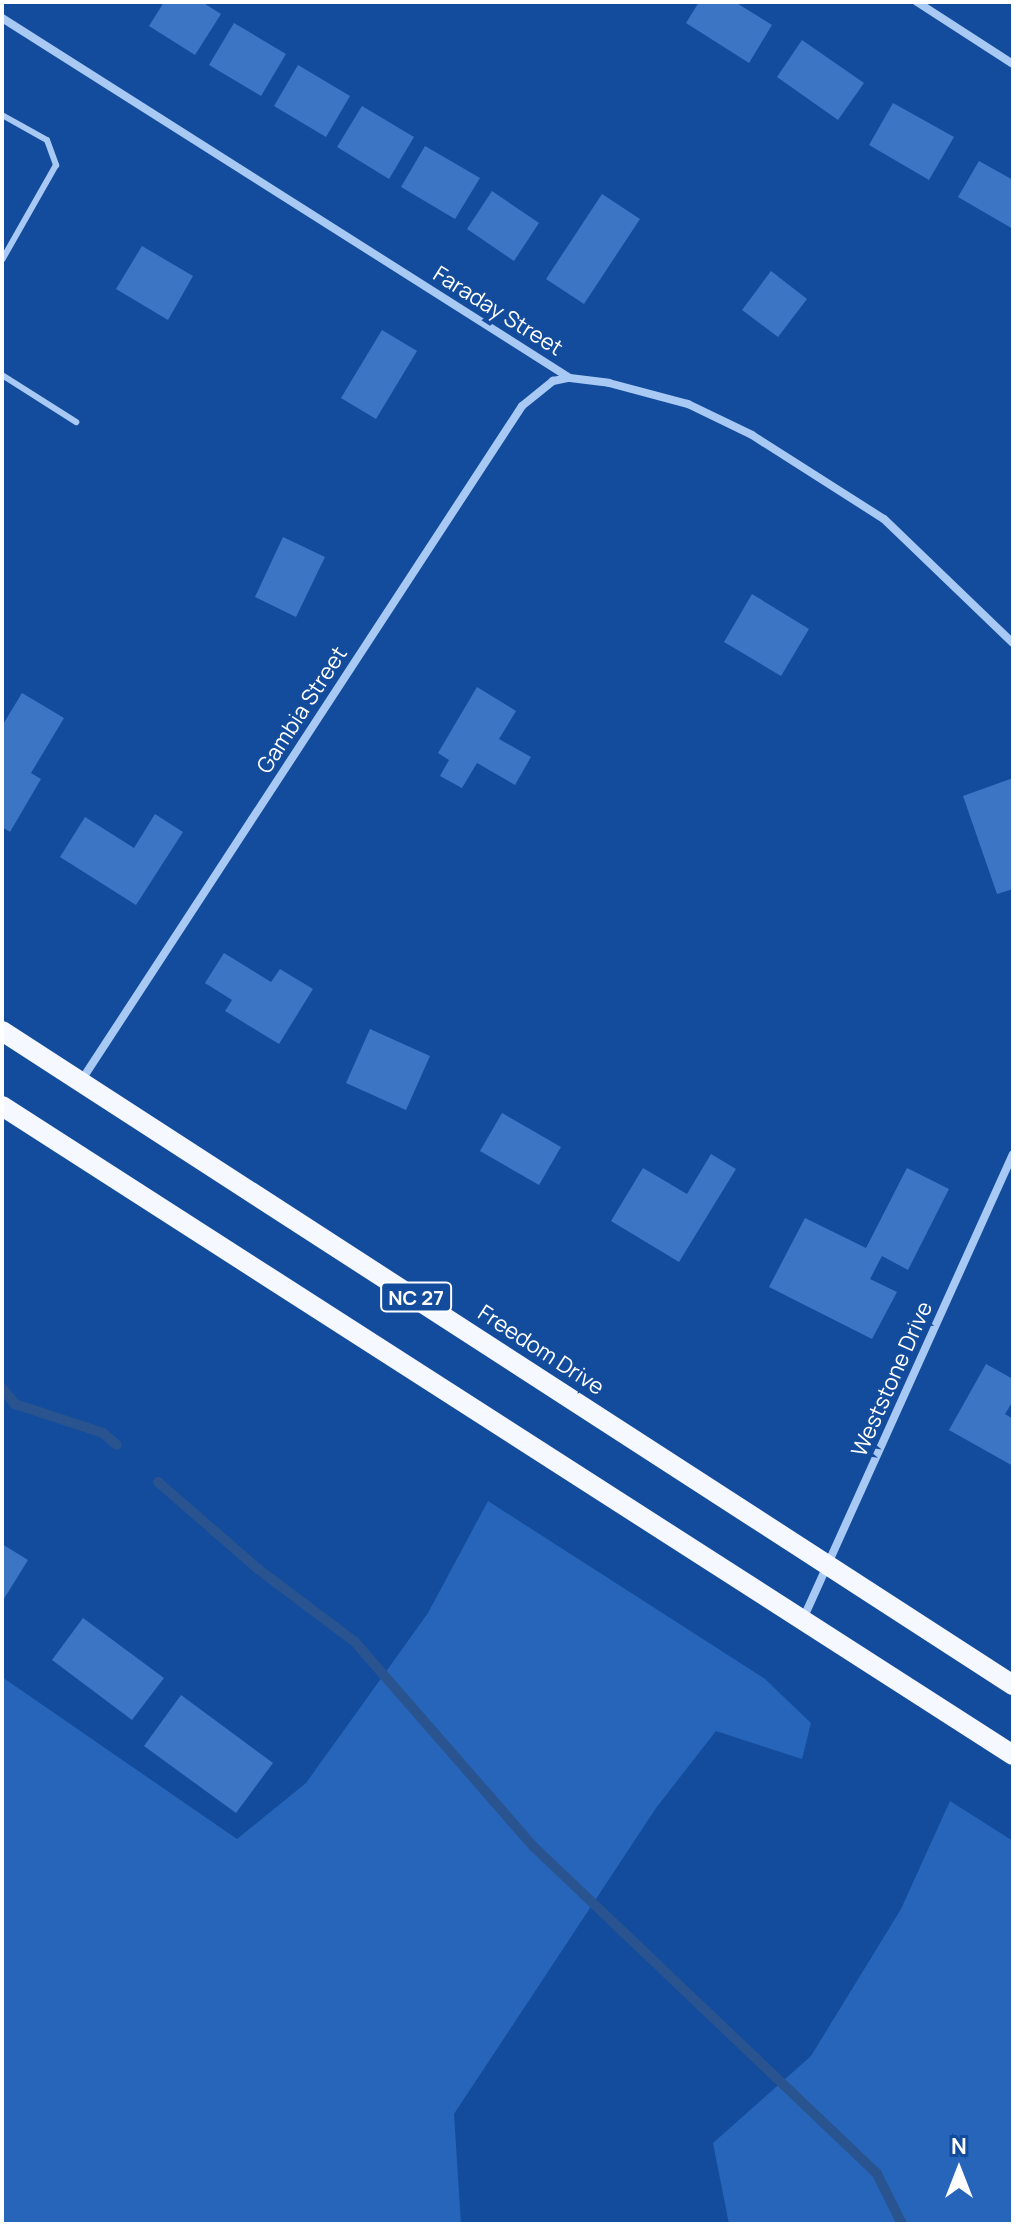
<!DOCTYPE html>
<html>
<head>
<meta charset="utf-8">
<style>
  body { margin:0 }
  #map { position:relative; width:1015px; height:2226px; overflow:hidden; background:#134c9c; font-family:Manrope,sans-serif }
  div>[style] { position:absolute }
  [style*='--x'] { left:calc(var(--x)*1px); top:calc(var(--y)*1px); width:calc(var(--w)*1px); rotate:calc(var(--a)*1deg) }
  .green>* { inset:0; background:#2665ba }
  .stream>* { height:10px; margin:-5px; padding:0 5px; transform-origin:5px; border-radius:5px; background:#2a548f }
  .building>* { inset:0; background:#3c75c3 }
  .service>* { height:6px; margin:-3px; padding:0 3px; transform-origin:3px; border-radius:3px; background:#a8c9f4 }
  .minor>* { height:8px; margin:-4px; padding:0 4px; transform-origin:4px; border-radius:4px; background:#a8c9f4 }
  .primary>* { height:20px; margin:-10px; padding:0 10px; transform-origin:10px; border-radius:10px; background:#f5f8ff }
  span { translate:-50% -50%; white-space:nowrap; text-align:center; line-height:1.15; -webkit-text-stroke:8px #134c9c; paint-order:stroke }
  .shield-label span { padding:2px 6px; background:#134c9c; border:2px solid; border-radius:6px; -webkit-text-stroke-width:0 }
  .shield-label { font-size:20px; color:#fff; font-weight:700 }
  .street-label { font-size:22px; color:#fff }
  .frame { position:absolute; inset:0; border:4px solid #fff; pointer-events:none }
  .north { position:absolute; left:919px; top:2130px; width:80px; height:80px; -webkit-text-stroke:6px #134c9c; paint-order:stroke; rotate:0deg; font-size:22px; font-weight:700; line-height:32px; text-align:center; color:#fff }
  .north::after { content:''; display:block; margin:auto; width:28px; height:36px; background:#fff; clip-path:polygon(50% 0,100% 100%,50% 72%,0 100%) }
</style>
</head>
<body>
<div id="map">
  <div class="green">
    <i style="clip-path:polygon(488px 1501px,765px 1679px,811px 1723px,802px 1759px,716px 1731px,656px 1808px,454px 2114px,461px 2224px,2px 2224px,2px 1677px,237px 1839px,306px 1783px,428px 1613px)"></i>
    <i style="clip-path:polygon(950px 1801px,1013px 1841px,1013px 2224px,729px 2224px,713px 2143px,811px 2056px,901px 1909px)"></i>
  </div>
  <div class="stream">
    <i style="--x:2;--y:1388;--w:21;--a:51"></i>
    <i style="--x:15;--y:1404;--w:93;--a:18.2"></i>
    <i style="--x:103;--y:1433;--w:18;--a:41"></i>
    <i style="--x:158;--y:1482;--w:133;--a:41"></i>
    <i style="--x:258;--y:1569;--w:121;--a:37"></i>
    <i style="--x:355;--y:1642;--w:272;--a:48.9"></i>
    <i style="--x:534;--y:1847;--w:474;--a:43.6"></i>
    <i style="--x:877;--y:2174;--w:56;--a:63.4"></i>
  </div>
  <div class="building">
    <i style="clip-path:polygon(164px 2px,202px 2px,221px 14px,195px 55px,149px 26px)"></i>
    <i style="clip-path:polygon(699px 2px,735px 2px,772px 25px,749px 63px,686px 23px)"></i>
    <i style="clip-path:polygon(234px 23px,286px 54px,261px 96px,209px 65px)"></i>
    <i style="clip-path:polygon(802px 40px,864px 83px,838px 120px,777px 77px)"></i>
    <i style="clip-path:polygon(298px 65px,350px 96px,326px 137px,274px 106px)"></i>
    <i style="clip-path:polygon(893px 103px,954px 137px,929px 180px,869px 145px)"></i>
    <i style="clip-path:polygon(362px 106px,414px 137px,389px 179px,337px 147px)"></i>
    <i style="clip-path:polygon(425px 146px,480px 178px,455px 219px,401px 187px)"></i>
    <i style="clip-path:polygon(979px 161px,1013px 180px,1013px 229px,958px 197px)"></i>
    <i style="clip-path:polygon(492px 191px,539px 223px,514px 261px,467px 229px)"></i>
    <i style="clip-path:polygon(602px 194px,640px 219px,584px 304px,546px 279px)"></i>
    <i style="clip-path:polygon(142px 246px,193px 276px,168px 320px,116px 289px)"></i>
    <i style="clip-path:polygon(771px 271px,807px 299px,778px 337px,742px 310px)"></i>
    <i style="clip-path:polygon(382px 330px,417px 351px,376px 419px,341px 398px)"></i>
    <i style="clip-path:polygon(283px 537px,325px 557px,296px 617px,255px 597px)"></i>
    <i style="clip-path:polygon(752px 594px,809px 629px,781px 676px,724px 642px)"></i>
    <i style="clip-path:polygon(477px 687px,516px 711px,499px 739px,531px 757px,515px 785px,477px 763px,462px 788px,440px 776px,449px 760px,438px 753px)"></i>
    <i style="clip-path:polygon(22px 693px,64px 718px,31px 773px,41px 779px,10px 832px,2px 827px,2px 726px)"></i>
    <i style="clip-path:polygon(1013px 778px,1013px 889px,997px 894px,963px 796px)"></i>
    <i style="clip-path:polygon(155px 814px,183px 832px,136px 905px,60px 857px,85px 817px,134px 848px)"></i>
    <i style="clip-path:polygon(224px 953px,271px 982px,280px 969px,313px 989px,279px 1044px,225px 1011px,232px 1000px,205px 983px)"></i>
    <i style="clip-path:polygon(370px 1029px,430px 1056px,406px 1110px,346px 1083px)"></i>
    <i style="clip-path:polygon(502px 1113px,561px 1147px,539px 1185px,480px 1151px)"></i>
    <i style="clip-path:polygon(711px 1154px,736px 1169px,679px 1262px,611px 1221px,643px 1168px,687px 1194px)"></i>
    <i style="clip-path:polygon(907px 1168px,949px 1189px,908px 1270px,882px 1256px,870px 1279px,897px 1292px,872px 1339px,769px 1287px,805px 1218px,866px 1248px)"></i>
    <i style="clip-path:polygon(986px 1364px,1013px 1379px,1013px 1401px,1005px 1414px,1013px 1419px,1013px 1466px,949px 1430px)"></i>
    <i style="clip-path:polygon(2px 1544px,28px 1560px,2px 1602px)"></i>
    <i style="clip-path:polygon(83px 1618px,164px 1678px,132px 1720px,52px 1660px)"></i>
    <i style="clip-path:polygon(181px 1695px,273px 1763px,236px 1813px,144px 1746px)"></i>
  </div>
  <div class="service">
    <i style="--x:2;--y:115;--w:51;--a:29.1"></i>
    <i style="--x:47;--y:140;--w:27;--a:70"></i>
    <i style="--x:56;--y:165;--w:109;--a:119.6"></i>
    <i style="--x:2;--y:375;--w:88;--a:32.4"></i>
  </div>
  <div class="minor">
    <i style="--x:917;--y:2;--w:114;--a:32.9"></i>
    <i style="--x:2;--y:18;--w:672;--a:32.37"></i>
    <i style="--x:570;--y:378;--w:39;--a:7"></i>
    <i style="--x:609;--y:383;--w:82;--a:14.9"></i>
    <i style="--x:688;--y:404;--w:71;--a:25.8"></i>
    <i style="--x:752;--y:435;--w:156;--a:32.5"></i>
    <i style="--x:884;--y:519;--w:179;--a:43.9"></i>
    <i style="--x:81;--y:1081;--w:806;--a:-56.84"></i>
    <i style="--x:522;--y:406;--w:40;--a:-39"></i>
    <i style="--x:553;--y:381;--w:16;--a:-11"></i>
    <i style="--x:803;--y:1619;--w:510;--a:-65.7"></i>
  </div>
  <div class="primary">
    <i style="--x:2;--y:1031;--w:1204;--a:32.9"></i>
    <i style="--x:2;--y:1106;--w:1201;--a:32.7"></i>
  </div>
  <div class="shield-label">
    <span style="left:416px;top:1297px">NC 27</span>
  </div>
  <div class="street-label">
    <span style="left:498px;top:311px;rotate:32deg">Faraday Street</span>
    <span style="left:302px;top:710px;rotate:-57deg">Gambia Street</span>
    <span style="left:541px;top:1350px;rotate:33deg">Freedom Drive</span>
    <span style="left:892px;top:1379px;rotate:-66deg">Weststone Drive</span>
  </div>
  <div class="frame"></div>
  <div class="north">N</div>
</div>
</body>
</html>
